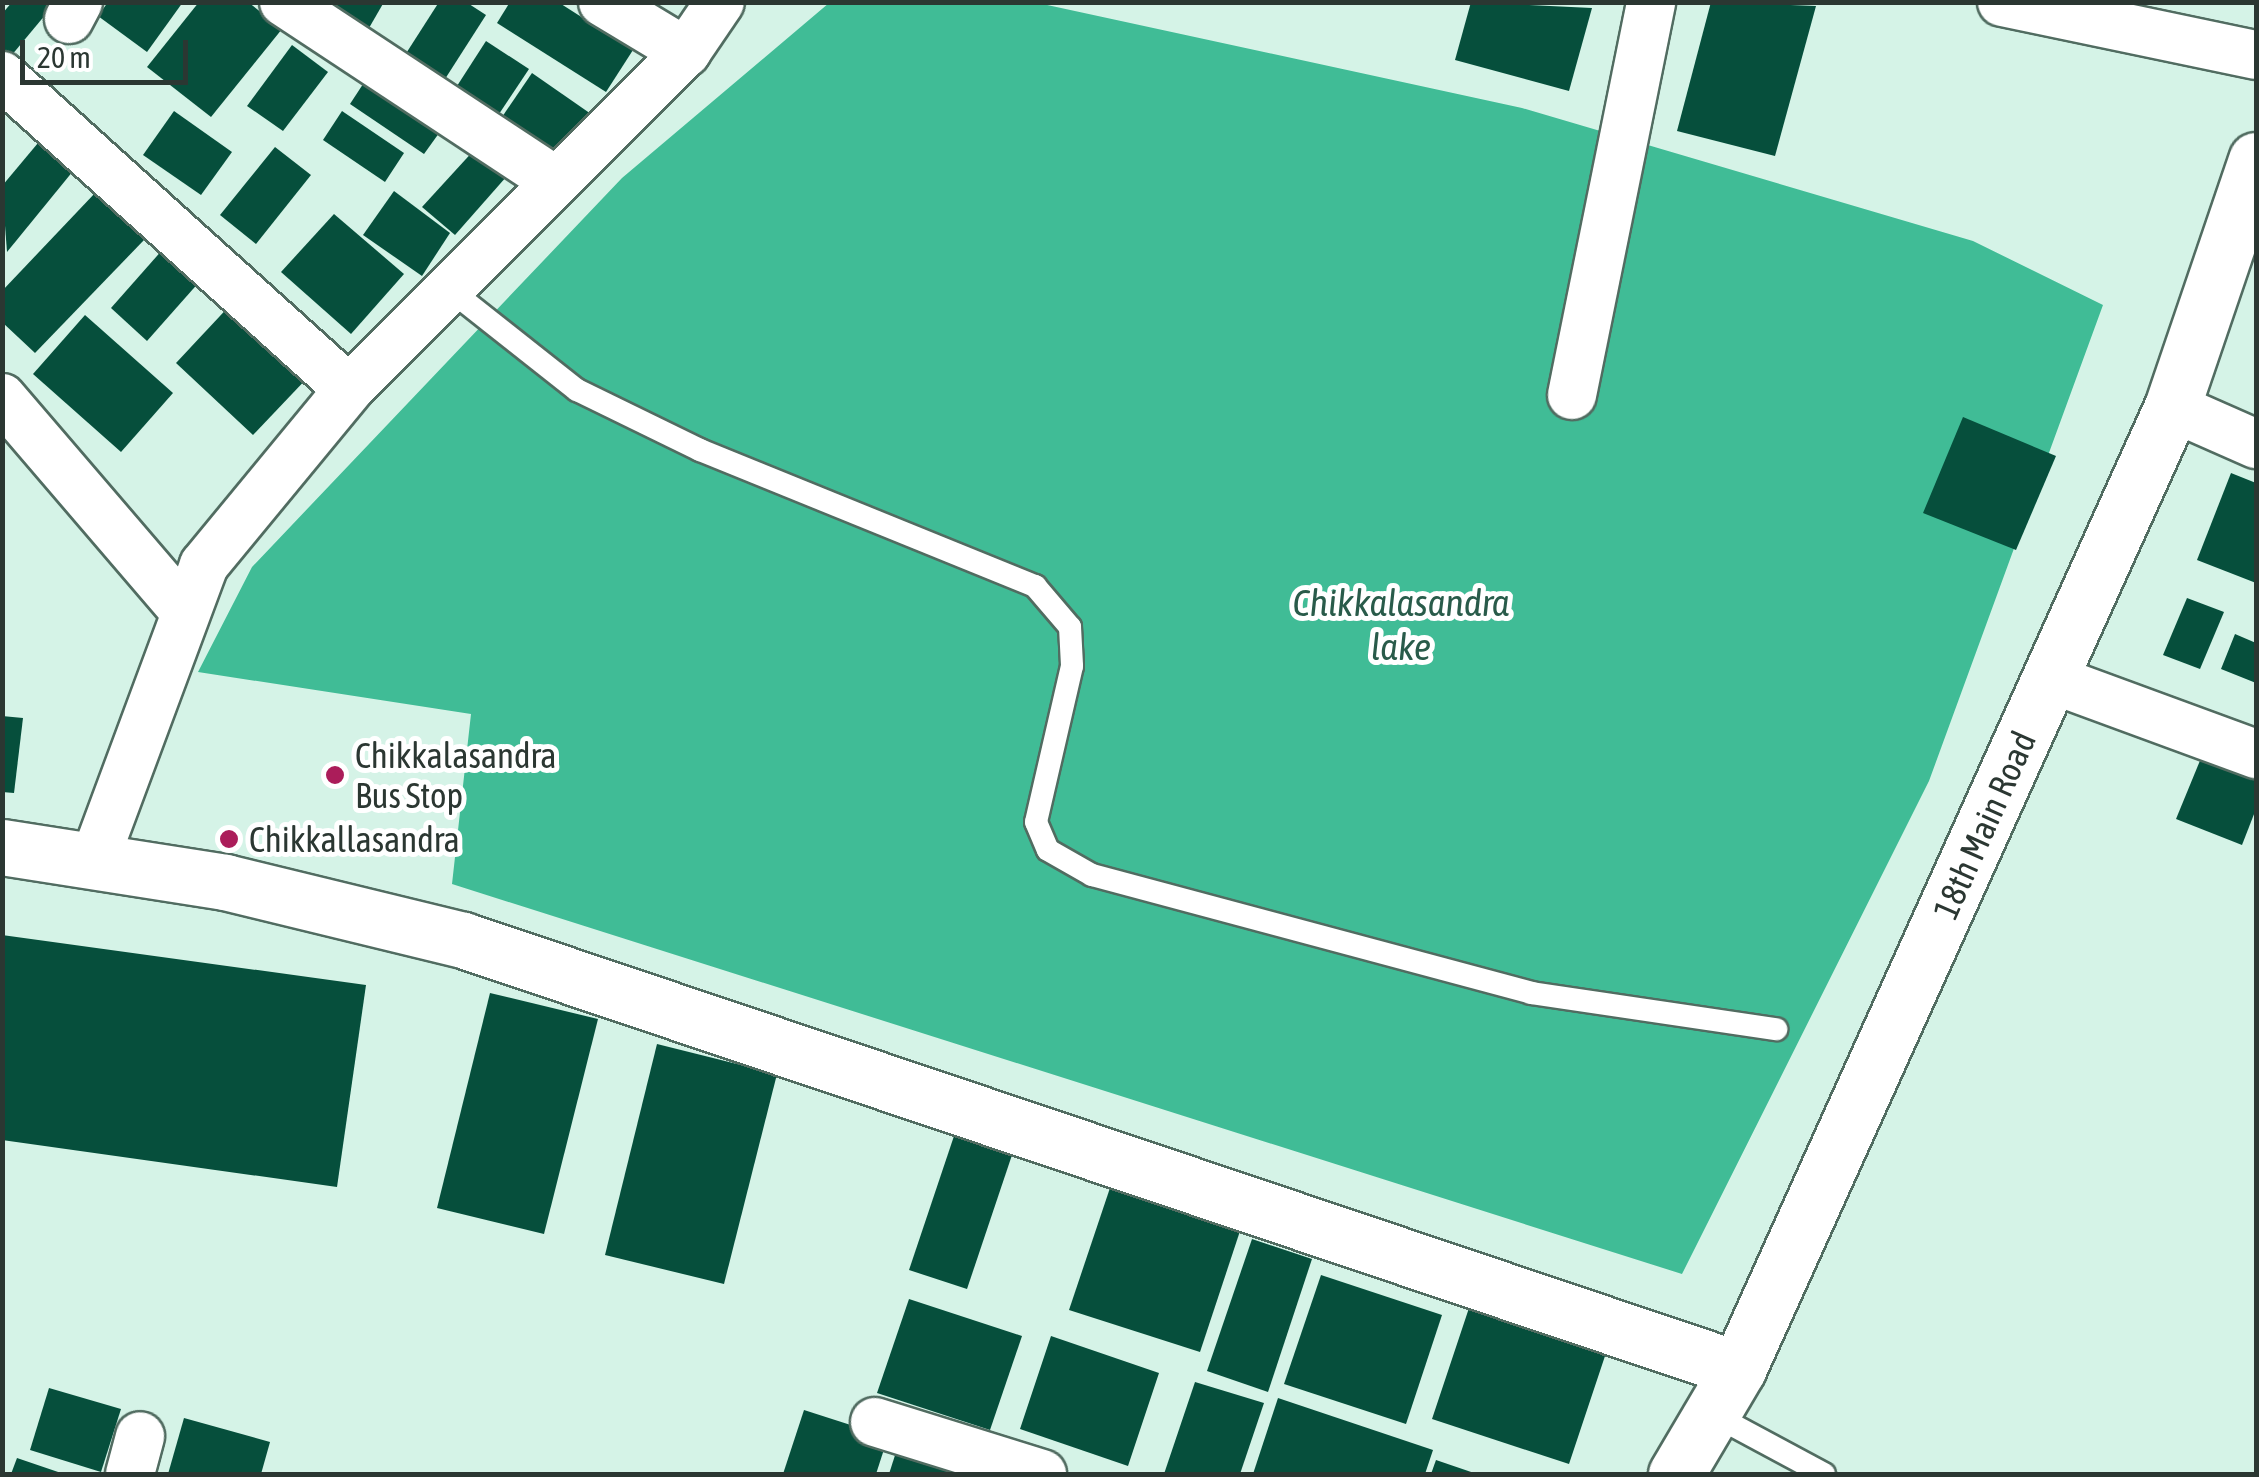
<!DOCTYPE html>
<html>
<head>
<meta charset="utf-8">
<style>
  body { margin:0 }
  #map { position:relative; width:2259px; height:1477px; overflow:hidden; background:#d5f3e7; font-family:"Asap Condensed",sans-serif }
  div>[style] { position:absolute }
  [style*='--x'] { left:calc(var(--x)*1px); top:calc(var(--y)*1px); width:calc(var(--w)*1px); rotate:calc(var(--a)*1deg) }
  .water>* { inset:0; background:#40bc96 }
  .building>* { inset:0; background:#064f3c }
  .roads { filter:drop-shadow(2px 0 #516c61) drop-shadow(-2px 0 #516c61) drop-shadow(0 2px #516c61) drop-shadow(0 -2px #516c61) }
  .service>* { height:22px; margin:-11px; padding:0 11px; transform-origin:11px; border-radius:11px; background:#fff }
  .minor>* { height:48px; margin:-24px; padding:0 24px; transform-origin:24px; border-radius:24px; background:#fff }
  .tertiary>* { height:55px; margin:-27.5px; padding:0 27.5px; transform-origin:27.5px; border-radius:27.5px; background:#fff }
  .dots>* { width:28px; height:28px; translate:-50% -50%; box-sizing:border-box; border:5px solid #fff; border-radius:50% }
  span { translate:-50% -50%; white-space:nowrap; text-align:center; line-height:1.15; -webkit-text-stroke:10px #fff; paint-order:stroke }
  .poi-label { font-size:35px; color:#2b3732 }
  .left { translate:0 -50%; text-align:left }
  .street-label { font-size:35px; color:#2b3732 }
  .water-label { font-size:38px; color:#295b4a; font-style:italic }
  .frame { position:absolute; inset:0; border:5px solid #2b3732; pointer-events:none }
  .scale { position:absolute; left:20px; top:40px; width:168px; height:45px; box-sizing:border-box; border:5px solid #2b3732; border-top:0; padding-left:12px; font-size:30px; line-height:35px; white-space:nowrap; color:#2b3732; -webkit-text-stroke:8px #fff; paint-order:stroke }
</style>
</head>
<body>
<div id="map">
  <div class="water">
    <i style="clip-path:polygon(829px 3px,1038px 3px,1522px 108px,1973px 241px,2103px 305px,1929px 781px,1682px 1274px,452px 884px,471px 714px,198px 672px,252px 567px,622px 178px)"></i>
  </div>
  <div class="building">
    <i style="clip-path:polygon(12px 2px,56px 2px,11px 56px,2px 48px,2px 14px)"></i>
    <i style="clip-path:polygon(108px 2px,183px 2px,147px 52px,98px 16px)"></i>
    <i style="clip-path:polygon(199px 2px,248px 2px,282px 29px,211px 117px,147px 67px)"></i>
    <i style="clip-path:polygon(325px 2px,384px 2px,369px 28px)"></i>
    <i style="clip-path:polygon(439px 2px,466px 2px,486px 15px,445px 79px,405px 55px)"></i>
    <i style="clip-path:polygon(510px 2px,558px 2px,633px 50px,606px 92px,497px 23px)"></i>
    <i style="clip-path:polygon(1471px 2px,1592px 8px,1569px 91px,1455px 60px)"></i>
    <i style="clip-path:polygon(1711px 2px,1816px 6px,1775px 156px,1677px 131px)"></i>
    <i style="clip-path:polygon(486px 41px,529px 69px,499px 114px,457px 86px)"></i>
    <i style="clip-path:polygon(292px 45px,328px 72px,283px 131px,247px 106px)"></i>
    <i style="clip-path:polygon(532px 73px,591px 114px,561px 157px,502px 117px)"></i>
    <i style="clip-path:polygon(367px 78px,442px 129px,424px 154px,350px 104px)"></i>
    <i style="clip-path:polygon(174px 111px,232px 152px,201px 195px,143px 155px)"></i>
    <i style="clip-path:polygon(342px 111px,404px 153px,385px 182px,323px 140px)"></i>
    <i style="clip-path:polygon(43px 137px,78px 165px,7px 252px,2px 186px)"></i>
    <i style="clip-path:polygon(275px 147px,311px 175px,256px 244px,220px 215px)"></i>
    <i style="clip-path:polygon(476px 148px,507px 176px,455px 235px,422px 207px)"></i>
    <i style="clip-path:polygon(394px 191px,450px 233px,422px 276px,363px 235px)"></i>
    <i style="clip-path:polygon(96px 192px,145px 239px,35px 353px,2px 322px,2px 291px)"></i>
    <i style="clip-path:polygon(334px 214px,404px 274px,351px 334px,281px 272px)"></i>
    <i style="clip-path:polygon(164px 248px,201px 280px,147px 341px,111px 308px)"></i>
    <i style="clip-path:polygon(234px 301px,311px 374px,253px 435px,176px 363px)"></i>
    <i style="clip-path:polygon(85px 315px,173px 393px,121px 452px,33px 374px)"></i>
    <i style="clip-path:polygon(1963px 417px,2056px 456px,2016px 550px,1923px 513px)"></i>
    <i style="clip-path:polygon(2231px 473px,2256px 483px,2256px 583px,2197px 560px)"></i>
    <i style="clip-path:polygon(2187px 598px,2224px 612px,2200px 669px,2163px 655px)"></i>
    <i style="clip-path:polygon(2235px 634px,2256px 643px,2256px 683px,2221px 669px)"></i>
    <i style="clip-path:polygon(2px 716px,23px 718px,14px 793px,2px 792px)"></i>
    <i style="clip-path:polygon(2206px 746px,2256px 766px,2256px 809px,2242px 845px,2176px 819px)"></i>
    <i style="clip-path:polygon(2px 935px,366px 985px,337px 1187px,2px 1140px)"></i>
    <i style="clip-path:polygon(490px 993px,598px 1019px,544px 1234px,437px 1208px)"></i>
    <i style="clip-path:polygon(657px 1044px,777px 1074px,724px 1284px,605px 1255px)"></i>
    <i style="clip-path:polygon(954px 1136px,1012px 1155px,967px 1289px,909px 1270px)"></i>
    <i style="clip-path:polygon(1114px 1176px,1244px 1219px,1200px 1352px,1069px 1310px)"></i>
    <i style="clip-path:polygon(1252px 1239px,1312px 1259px,1268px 1392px,1207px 1371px)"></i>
    <i style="clip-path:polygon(1321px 1275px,1442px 1315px,1406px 1424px,1284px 1384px)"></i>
    <i style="clip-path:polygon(909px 1299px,1022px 1336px,990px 1430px,877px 1393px)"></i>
    <i style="clip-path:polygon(1469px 1308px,1606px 1353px,1569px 1464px,1432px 1419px)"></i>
    <i style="clip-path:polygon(1051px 1336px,1159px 1373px,1128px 1466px,1020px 1429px)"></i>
    <i style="clip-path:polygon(1195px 1382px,1264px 1403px,1240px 1474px,1164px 1474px)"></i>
    <i style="clip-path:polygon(49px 1388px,121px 1409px,101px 1472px,30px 1450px)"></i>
    <i style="clip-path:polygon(1278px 1398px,1433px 1450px,1425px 1474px,1253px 1474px)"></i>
    <i style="clip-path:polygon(804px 1410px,888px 1437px,876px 1474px,783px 1474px)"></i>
    <i style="clip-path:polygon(184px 1418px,270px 1442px,261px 1474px,168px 1474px)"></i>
    <i style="clip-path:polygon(897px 1449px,974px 1474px,889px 1474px)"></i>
    <i style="clip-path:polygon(17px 1458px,64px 1474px,11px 1474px)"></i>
    <i style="clip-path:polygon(1436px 1460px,1477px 1474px,1431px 1474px)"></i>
  </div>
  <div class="roads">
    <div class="service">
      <i style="--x:449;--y:289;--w:163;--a:38.3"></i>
      <i style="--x:577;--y:390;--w:137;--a:26"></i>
      <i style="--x:700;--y:450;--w:362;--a:22.1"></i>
      <i style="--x:1035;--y:586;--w:54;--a:49.5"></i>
      <i style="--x:1070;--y:627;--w:39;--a:87"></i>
      <i style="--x:1072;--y:666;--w:160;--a:103"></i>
      <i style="--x:1036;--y:822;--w:30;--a:67"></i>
      <i style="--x:1048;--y:850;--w:51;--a:29.6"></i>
      <i style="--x:1092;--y:875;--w:455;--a:15"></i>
      <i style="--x:1531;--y:993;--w:248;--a:8.4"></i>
      <i style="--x:1712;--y:1414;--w:127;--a:28.2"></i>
    </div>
    <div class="minor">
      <i style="--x:284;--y:2;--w:325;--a:33.4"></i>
      <i style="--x:603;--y:2;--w:97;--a:31.1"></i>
      <i style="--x:2002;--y:2;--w:259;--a:11.8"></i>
      <i style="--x:69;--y:19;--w:19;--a:-62"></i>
      <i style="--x:2;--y:76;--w:467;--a:42.1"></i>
      <i style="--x:1572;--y:395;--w:401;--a:-78.6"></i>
      <i style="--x:2;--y:398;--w:279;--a:49.4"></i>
      <i style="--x:2172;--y:407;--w:92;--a:23.8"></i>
      <i style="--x:2049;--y:678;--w:221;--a:20.2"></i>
      <i style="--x:94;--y:861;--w:316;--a:-69.6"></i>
      <i style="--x:204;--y:565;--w:228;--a:-50.5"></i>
      <i style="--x:349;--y:389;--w:477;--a:-45"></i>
      <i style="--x:686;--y:52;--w:60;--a:-55.8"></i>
      <i style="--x:875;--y:1422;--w:175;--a:17.3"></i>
      <i style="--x:130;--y:1474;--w:39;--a:-75"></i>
    </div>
    <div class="tertiary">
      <i style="--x:2;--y:847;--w:226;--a:8.9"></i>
      <i style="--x:225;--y:882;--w:245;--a:13.7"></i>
      <i style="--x:463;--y:940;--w:1345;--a:18.6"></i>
      <i style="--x:1676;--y:1474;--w:122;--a:-59.4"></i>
      <i style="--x:1738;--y:1369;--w:1055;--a:-65.72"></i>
      <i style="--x:2172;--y:407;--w:261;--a:-71.2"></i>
    </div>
  </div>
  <div class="dots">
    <i style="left:335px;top:775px;background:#ab1d5a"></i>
    <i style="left:229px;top:839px;background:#ab1d5a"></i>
  </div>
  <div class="poi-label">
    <span class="left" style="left:355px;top:775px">Chikkalasandra<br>Bus Stop</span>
    <span class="left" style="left:249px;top:839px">Chikkallasandra</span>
  </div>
  <div class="street-label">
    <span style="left:1984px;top:825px;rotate:-66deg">18th Main Road</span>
  </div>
  <div class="water-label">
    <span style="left:1401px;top:625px">Chikkalasandra<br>lake</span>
  </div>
  <div class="frame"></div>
  <div class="scale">20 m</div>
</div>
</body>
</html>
